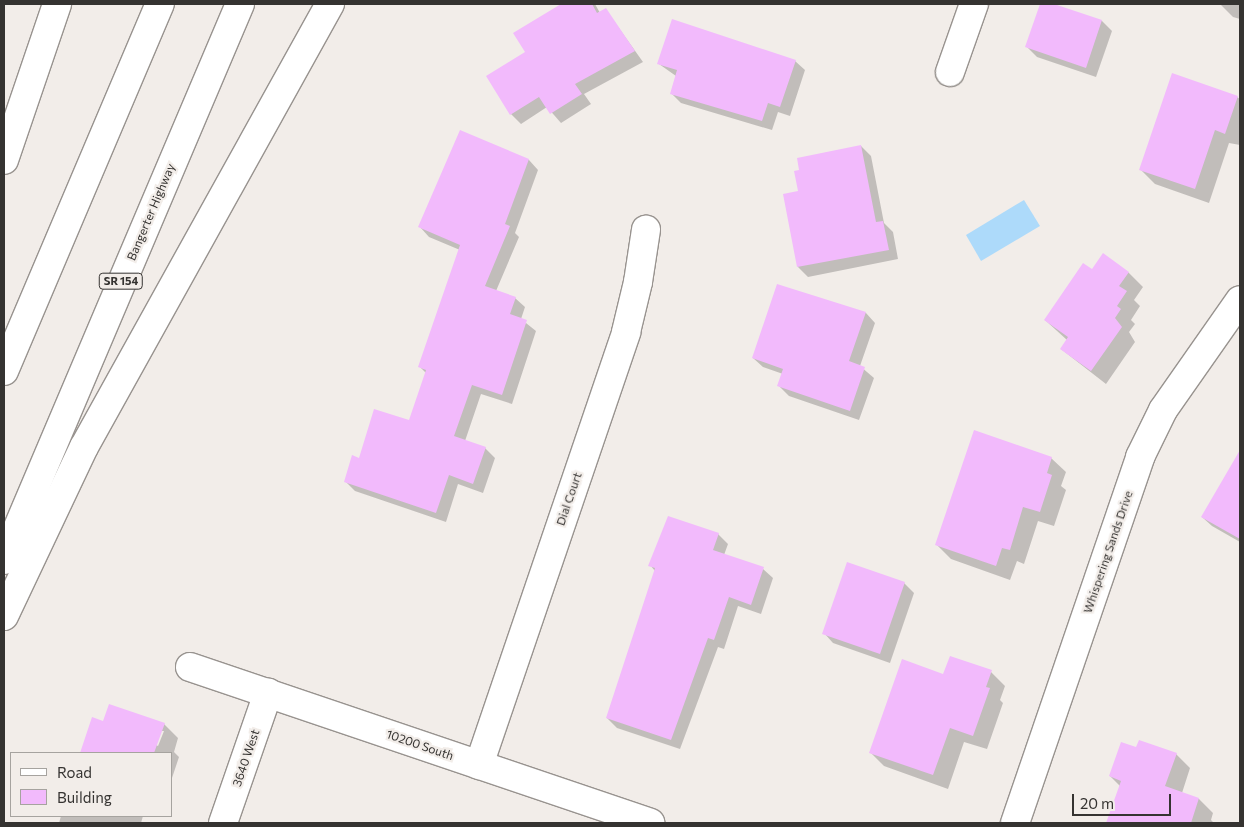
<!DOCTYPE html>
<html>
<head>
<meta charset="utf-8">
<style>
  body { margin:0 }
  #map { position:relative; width:1244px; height:827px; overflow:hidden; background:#f2ede9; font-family:Commissioner,sans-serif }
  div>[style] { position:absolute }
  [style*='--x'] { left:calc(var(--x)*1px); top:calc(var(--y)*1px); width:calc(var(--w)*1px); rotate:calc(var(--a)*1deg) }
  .water>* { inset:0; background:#addafa }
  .shadow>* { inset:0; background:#0003 }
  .building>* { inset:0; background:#f2bafc }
  .roads { filter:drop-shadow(1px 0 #98938f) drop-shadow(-1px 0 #98938f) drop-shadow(0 1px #98938f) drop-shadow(0 -1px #98938f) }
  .minor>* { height:28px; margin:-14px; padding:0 14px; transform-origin:14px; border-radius:14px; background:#fff }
  .highway>* { height:28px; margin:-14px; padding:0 14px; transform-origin:14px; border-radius:14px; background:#fff }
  span { translate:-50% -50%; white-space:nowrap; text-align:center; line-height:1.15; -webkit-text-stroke:4.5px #f2ede9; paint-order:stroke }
  .shield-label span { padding:1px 4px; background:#f2ede9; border:1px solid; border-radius:4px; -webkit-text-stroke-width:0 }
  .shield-label { font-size:11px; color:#353331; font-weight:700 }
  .street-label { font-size:12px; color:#353331 }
  .frame { position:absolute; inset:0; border:5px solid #353331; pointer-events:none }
  .legend { position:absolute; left:10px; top:752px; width:162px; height:65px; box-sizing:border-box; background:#f2ede9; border:1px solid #a6a39f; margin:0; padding:6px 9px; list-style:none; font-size:15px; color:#353331 }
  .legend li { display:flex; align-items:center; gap:10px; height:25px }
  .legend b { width:25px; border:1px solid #a6a39f }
  .scale { position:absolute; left:1072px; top:794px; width:99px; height:22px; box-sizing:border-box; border:2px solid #353331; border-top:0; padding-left:6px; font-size:15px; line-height:18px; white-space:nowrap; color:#353331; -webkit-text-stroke:4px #f2ede9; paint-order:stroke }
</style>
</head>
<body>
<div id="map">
  <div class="water">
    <i style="clip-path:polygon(1024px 200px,1040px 226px,981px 261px,966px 235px)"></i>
  </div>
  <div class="shadow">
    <i style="clip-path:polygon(562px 4px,595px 4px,600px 13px,606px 10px,643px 62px,584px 94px,591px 104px,561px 123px,547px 107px,521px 124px,511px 114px,526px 52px,515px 34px)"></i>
    <i style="clip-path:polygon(1042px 4px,1102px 21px,1112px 31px,1096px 77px,1037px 57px,1027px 47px)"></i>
    <i style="clip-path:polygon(1220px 4px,1240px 4px,1240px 19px,1233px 17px)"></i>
    <i style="clip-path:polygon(795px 61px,805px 70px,790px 116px,778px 112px,772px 130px,681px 103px,671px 93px,676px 76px,659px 64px)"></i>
    <i style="clip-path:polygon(1237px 97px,1240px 99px,1240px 145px,1229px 143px,1209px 203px,1155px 184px,1141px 170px)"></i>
    <i style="clip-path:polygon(460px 132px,529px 160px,538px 170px,515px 233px,519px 237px,496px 291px,515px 298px,525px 307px,521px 319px,536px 331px,512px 404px,481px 394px,465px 441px,485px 448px,495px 458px,483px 493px,458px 484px,446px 522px,355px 491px,345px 481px,360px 459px,410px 422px,426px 373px,420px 367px,460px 250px,429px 237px,420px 227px)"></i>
    <i style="clip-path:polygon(861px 146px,871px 156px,884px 223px,893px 232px,898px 259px,808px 277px,798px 267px,784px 195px,799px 192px)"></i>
    <i style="clip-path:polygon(1092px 270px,1128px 272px,1143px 287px,1134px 300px,1140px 306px,1131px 320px,1135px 324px,1129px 332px,1135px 342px,1106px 384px,1061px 349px,1067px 340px,1045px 320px)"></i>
    <i style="clip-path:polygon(778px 286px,866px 313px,875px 323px,860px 366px,874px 378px,859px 420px,789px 396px,779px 386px,783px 374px,763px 367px,753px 358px)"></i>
    <i style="clip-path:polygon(1051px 458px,1066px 472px,1061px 486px,1066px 490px,1054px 526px,1038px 521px,1024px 564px,1017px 561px,1010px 580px,951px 559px,937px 545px)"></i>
    <i style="clip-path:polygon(1240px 467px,1240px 542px,1212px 526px,1202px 517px)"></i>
    <i style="clip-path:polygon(718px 534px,728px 544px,724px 555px,763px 569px,773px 578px,761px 614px,738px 606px,724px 649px,718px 647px,680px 749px,617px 728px,607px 718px,655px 571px,650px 565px)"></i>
    <i style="clip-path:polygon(904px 583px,914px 593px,890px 663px,833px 643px,824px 633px)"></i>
    <i style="clip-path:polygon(991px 672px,1005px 686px,1000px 700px,1003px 703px,987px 749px,964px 742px,948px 789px,884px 766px,870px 752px,944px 676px)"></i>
    <i style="clip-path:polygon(evenodd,93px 719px,104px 723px,164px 724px,178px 738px,174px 752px,179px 757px,171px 781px,171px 753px,81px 753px,93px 719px,161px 731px,164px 731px,158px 746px,156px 745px,161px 731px)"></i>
    <i style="clip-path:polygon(1137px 749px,1176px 754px,1190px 768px,1182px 793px,1199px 799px,1213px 813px,1211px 820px,1214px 823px,1108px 823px,1120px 786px,1110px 776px)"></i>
    <i style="clip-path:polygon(61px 816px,143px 816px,141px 823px,59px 823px)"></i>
  </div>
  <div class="building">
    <i style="clip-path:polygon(561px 4px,592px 4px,597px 13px,606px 8px,635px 51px,575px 84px,582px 94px,550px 114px,539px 97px,510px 115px,486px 76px,525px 52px,513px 33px)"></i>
    <i style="clip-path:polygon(1040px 4px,1054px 4px,1102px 20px,1086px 68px,1025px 47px)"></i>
    <i style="clip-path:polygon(672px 19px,796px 60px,780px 107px,768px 103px,762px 121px,670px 94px,677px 70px,657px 64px)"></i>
    <i style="clip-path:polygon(1172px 73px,1238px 96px,1225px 134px,1215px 130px,1195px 189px,1139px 170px)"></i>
    <i style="clip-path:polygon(460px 130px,529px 159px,505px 224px,510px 226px,485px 286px,516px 297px,510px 314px,527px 320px,502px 395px,472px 385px,454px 436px,486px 447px,473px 484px,449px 475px,436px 513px,344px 482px,352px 455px,359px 458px,374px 409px,409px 420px,426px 370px,418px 367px,460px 245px,418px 227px)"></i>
    <i style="clip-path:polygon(861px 145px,876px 222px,883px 221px,889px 250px,797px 267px,783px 194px,798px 191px,794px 171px,799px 170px,797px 158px)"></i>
    <i style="clip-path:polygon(1103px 253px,1129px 272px,1119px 286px,1127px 291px,1117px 306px,1121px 309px,1115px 318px,1122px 327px,1091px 371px,1060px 349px,1068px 337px,1044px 320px,1083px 263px,1092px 269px)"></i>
    <i style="clip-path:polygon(777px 284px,866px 312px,849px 361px,865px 367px,850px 411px,777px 386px,783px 369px,752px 358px)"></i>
    <i style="clip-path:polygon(974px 430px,1052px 457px,1047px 473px,1052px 475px,1040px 512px,1023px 507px,1010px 550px,1002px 548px,996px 566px,935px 545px)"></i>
    <i style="clip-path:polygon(1240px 450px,1240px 539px,1201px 517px)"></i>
    <i style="clip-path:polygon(668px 516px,719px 533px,713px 550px,764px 567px,751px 605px,729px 597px,714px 640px,708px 638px,671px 740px,606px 718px,655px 568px,648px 566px)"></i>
    <i style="clip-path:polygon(847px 562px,905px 582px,880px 654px,822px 634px)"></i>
    <i style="clip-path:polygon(950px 656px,992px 670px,986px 687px,990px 688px,973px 736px,950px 728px,933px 775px,869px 753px,902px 659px,943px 674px)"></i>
    <i style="clip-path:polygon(109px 704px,165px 723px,154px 753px,80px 753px,92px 717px,103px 721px)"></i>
    <i style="clip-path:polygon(1139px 740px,1177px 753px,1165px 786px,1199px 798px,1191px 823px,1106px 823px,1121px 781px,1109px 776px,1121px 742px,1136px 747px)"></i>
  </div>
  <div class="roads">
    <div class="minor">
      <i style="--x:950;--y:72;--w:72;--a:-70.6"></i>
      <i style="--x:190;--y:667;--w:486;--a:18.7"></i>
      <i style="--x:479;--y:765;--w:457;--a:-71.2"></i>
      <i style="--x:626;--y:332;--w:51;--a:-76.5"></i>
      <i style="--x:638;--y:282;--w:53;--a:-81.3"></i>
      <i style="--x:223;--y:823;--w:138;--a:-70.9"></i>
      <i style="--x:1015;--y:823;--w:387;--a:-71.1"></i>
      <i style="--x:1140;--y:457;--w:52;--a:-63.9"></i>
      <i style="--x:1163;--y:410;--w:134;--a:-55"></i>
    </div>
    <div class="highway">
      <i style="--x:4;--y:160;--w:165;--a:-71.2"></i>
      <i style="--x:4;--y:371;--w:399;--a:-67"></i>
      <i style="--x:4;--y:560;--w:604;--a:-67"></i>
      <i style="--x:4;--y:616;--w:187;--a:-64.7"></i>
      <i style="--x:84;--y:447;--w:507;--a:-60.96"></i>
    </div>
  </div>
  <div class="shield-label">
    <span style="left:121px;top:281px">SR 154</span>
  </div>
  <div class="street-label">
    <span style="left:151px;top:212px;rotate:-67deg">Bangerter Highway</span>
    <span style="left:569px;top:499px;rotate:-71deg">Dial Court</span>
    <span style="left:1108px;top:552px;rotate:-71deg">Whispering Sands Drive</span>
    <span style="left:420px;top:745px;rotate:19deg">10200 South</span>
    <span style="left:246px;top:758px;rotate:-71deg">3640 West</span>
  </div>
  <div class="frame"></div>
  <ul class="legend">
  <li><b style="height:6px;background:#fff"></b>Road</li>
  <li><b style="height:14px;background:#f2bafc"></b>Building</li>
  </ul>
  <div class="scale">20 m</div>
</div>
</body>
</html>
